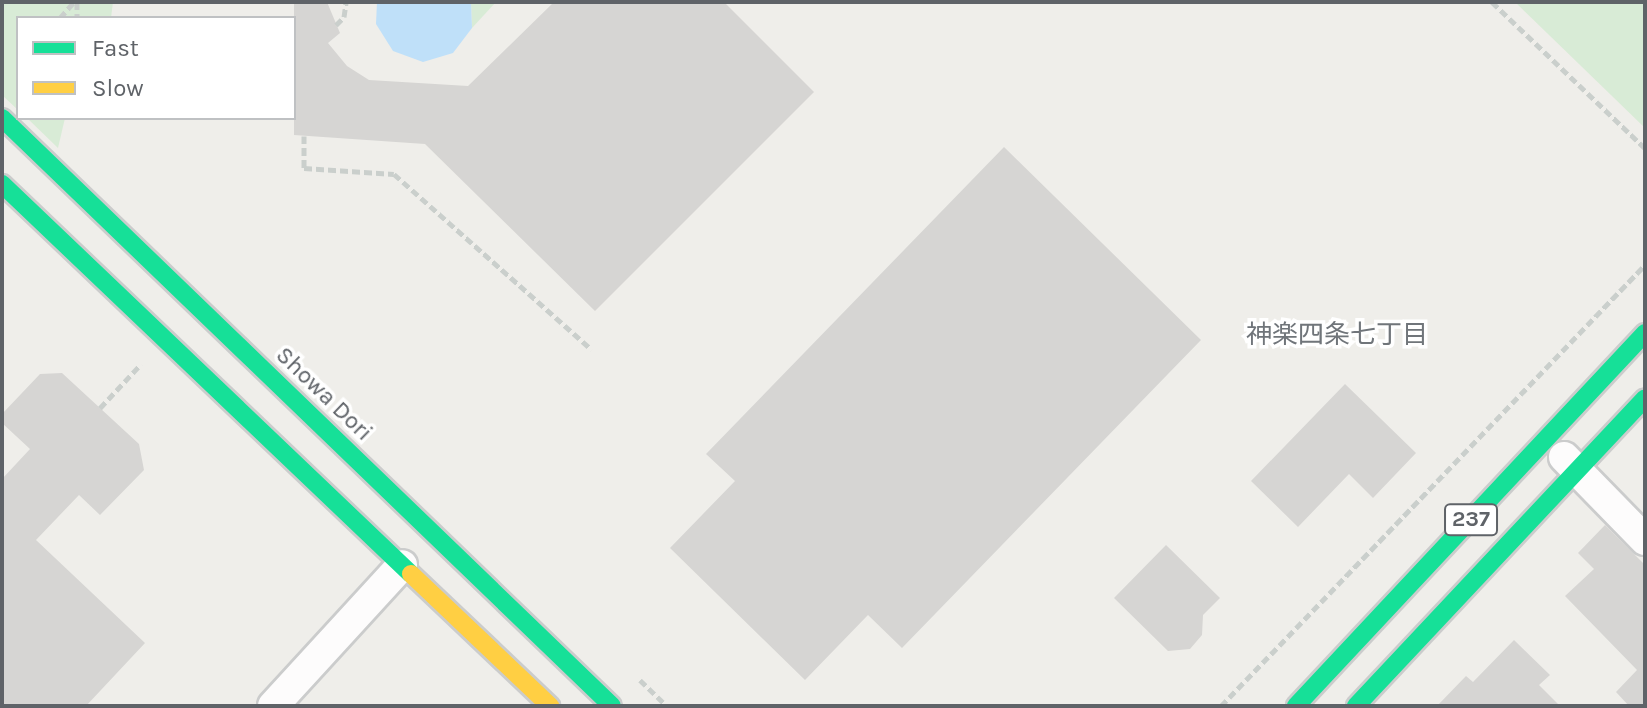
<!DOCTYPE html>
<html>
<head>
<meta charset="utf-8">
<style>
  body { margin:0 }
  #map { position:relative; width:1647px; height:708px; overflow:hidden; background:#efeeea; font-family:Karla,"Noto Sans JP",sans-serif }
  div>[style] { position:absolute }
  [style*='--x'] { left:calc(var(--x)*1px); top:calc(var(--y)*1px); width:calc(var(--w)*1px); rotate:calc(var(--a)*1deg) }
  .green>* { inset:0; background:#d8ebd6 }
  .water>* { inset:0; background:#bfe0f9 }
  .building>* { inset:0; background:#d6d5d3 }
  .path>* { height:5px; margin-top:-2.5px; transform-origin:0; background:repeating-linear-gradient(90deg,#cacfcc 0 8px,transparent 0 12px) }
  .roads { filter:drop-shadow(2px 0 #cbcccc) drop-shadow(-2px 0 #cbcccc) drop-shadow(0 2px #cbcccc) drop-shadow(0 -2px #cbcccc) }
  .street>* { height:30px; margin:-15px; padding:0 15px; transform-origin:15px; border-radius:15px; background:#fdfcfc }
  .fast>* { height:18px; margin:-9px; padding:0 9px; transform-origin:9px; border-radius:9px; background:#16e098 }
  .slow>* { height:18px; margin:-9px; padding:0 9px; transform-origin:9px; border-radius:9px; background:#ffcf43 }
  span { translate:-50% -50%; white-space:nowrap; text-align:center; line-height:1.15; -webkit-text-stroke:7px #fff; paint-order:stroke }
  .shield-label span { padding:2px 6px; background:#fff; border:2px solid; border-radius:6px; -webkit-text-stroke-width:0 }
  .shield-label { font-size:22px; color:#5f6368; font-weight:700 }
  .street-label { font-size:24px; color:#5f6368 }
  .neighbourhood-label { font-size:26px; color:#70757a }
  .frame { position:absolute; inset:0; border:4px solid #5f6368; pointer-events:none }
  .legend { position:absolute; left:16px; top:16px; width:280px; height:104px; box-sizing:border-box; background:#fff; border:2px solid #bfc1c3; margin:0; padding:10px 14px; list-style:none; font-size:24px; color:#5f6368 }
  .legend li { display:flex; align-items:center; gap:16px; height:40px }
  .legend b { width:40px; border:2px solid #bfc1c3 }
</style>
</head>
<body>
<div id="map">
  <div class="green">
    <i style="clip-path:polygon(2px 2px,113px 2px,111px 18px,18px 18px,18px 110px,2px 95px)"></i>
    <i style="clip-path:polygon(471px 2px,496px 2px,472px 28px)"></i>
    <i style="clip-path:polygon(1515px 2px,1645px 2px,1645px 128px)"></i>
    <i style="clip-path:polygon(27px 118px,65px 118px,58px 148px)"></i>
  </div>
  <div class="water">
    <i style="clip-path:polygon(377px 2px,471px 2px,472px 28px,453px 53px,423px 62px,393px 51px,376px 24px)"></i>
  </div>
  <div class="building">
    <i style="clip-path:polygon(294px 2px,327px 2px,340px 33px,328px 43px,347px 66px,369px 80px,468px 86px,554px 2px,724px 2px,814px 92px,595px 311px,425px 144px,294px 135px)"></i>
    <i style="clip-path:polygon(1004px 147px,1201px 340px,902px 648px,868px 615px,805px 680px,670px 548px,735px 481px,706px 454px)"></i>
    <i style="clip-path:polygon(62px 373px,139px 444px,144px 470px,100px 515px,79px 495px,36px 540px,145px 643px,86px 706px,2px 706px,2px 479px,30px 449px,2px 423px,2px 414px,40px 374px)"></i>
    <i style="clip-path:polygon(1345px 384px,1416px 453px,1373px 498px,1349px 474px,1298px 527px,1251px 481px)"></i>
    <i style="clip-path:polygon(1605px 525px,1645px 565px,1645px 706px,1629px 706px,1616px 692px,1637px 670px,1565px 596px,1594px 569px,1578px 553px)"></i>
    <i style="clip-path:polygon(1166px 545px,1220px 598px,1203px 615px,1202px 635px,1190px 649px,1168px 651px,1114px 598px)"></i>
    <i style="clip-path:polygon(1514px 640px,1550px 675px,1539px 685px,1560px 706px,1437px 706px,1466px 676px,1473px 682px)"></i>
  </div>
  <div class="path">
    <i style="--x:77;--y:2;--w:16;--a:90"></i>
    <i style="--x:1492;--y:2;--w:211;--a:43.7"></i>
    <i style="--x:60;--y:18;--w:21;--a:-49"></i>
    <i style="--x:336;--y:25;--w:11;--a:-45"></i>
    <i style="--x:344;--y:17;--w:15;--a:-82"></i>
    <i style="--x:304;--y:136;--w:32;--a:90"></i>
    <i style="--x:304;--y:168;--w:90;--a:3.8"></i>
    <i style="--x:394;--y:174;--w:264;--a:41.6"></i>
    <i style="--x:100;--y:408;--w:60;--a:-47"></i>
    <i style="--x:640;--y:680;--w:37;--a:44"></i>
    <i style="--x:1221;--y:706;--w:612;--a:-46.13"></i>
  </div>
  <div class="roads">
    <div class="street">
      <i style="--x:1564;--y:457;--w:116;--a:45.7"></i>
      <i style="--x:273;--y:706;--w:191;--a:-47.5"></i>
    </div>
    <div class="fast">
      <i style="--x:2;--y:118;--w:847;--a:43.95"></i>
      <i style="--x:2;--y:184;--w:565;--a:43.64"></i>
      <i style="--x:1296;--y:706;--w:511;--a:-46.9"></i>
      <i style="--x:1356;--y:706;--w:422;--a:-46.8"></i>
    </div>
    <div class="slow">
      <i style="--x:411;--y:574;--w:192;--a:43.5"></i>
    </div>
  </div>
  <div class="shield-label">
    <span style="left:1471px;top:520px">237</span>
  </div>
  <div class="street-label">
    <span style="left:324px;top:394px;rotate:44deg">Showa Dori</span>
  </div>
  <div class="neighbourhood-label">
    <span style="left:1337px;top:335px">神楽四条七丁目</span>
  </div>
  <div class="frame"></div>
  <ul class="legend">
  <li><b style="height:10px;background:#16e098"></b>Fast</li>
  <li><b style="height:10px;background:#ffcf43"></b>Slow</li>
  </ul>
</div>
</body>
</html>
